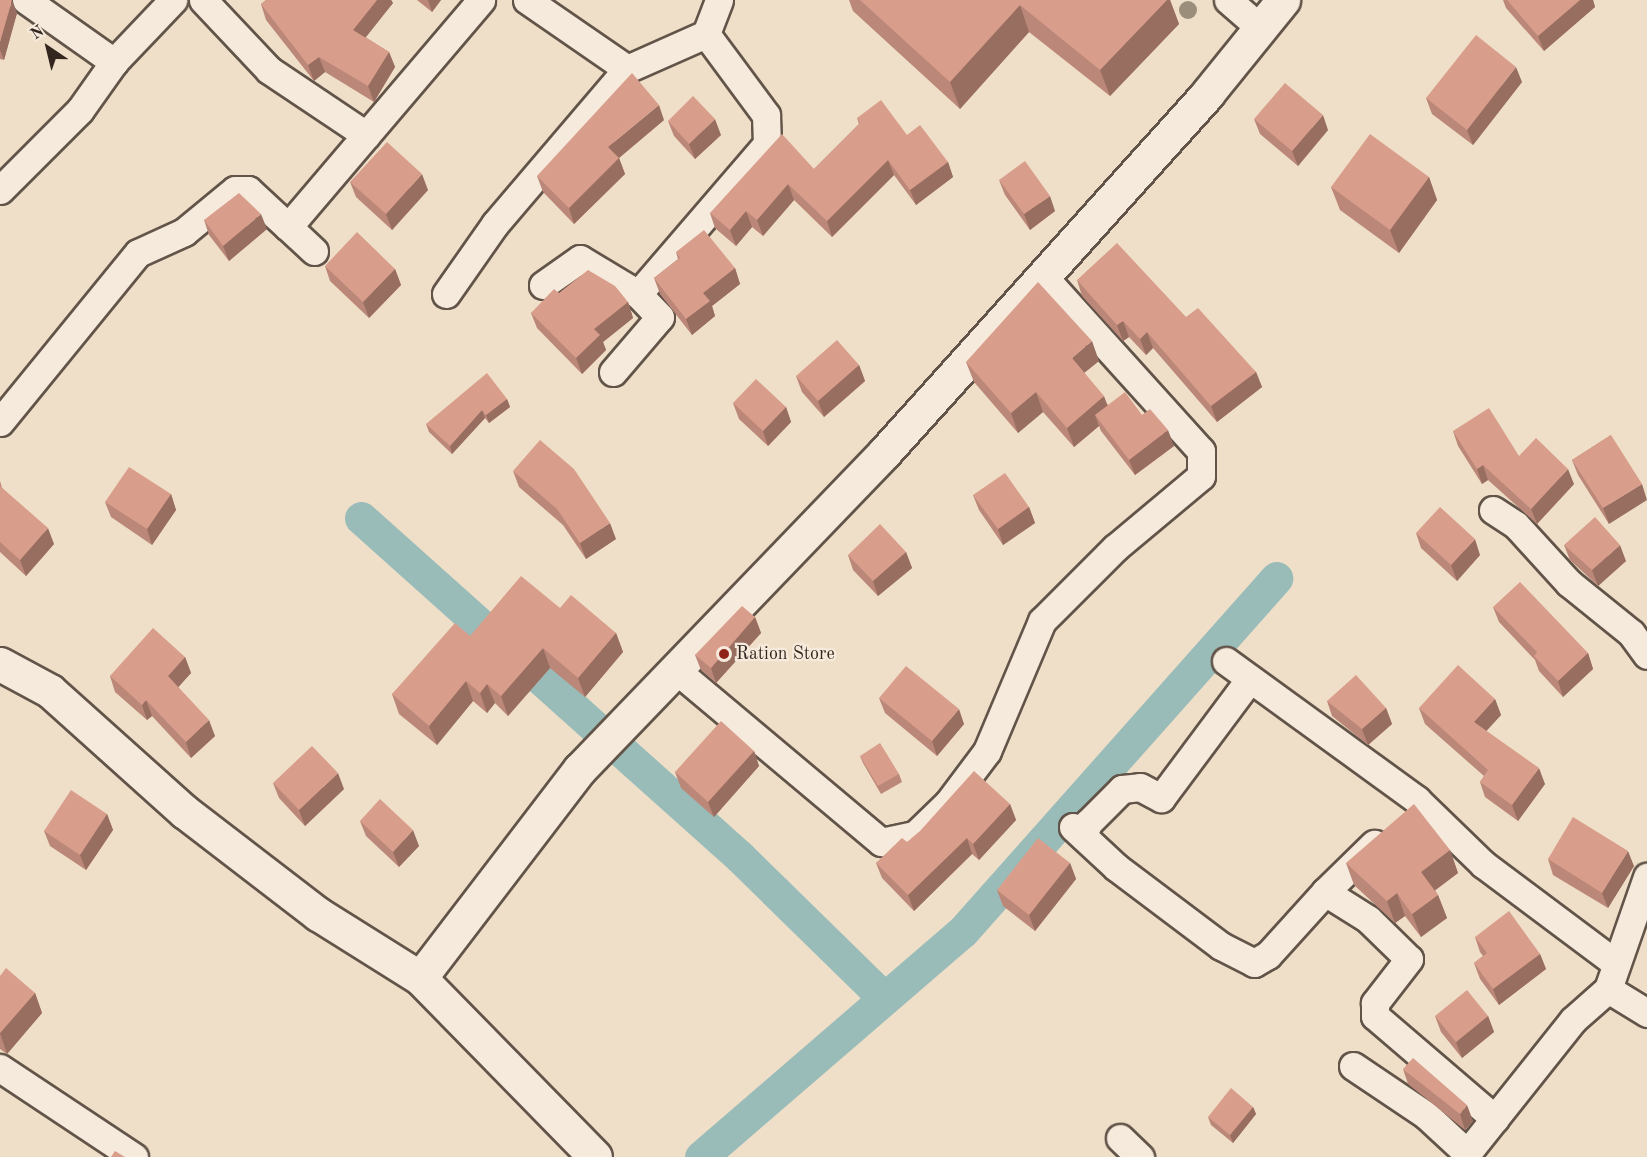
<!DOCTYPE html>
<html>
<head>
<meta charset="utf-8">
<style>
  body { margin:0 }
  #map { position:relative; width:1647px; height:1157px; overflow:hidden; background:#efdfc8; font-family:"Old Standard TT",serif }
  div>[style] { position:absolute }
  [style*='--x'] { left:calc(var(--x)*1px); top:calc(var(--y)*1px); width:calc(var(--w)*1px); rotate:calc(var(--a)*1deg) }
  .canal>* { height:33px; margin:-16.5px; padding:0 16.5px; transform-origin:16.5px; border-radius:16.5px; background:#9abcb9 }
  .roads { filter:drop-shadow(2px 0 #625449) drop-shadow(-2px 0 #625449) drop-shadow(0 2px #625449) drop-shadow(0 -2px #625449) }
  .street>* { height:27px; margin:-13.5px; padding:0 13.5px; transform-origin:13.5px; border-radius:13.5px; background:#f5eadb }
  .secondary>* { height:33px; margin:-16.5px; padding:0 16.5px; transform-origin:16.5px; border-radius:16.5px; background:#f5eadb }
  .trees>* { width:18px; height:18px; margin:-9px; border-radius:50%; background:#9b8f7b }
  .wall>* { inset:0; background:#bb8778 }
  .shaded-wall>* { inset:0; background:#986e61 }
  .building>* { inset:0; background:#d99d8b }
  .dots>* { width:16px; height:16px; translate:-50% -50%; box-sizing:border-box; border:3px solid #f5eadb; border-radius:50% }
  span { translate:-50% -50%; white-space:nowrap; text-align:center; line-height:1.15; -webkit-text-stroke:4.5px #f5eadb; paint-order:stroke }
  .poi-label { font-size:18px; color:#33261f }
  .left { translate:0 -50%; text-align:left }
  .north { position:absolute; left:18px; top:18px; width:60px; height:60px; -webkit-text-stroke:4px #f5eadb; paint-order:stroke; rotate:325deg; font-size:16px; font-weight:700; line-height:24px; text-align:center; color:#33261f }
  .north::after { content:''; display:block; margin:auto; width:21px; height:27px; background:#33261f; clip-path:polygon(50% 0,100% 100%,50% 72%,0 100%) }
</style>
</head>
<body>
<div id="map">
  <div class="canal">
    <i style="--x:361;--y:518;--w:507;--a:41.8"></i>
    <i style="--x:739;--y:856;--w:203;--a:44.4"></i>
    <i style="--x:701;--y:1157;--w:346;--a:-40.8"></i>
    <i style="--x:963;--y:931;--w:472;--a:-48.4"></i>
  </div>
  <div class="roads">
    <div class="street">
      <i style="--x:26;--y:0;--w:108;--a:35.2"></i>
      <i style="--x:203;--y:0;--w:96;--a:46.7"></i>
      <i style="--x:269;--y:70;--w:117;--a:33.8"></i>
      <i style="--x:527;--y:0;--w:121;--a:34.6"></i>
      <i style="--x:627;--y:69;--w:86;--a:-23.9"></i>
      <i style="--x:706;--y:34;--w:36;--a:-69"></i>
      <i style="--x:1228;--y:0;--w:40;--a:41"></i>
      <i style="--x:0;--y:190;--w:113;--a:-45"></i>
      <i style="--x:80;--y:110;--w:59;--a:-54.7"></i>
      <i style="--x:114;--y:62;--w:86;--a:-46.4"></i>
      <i style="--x:314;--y:251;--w:35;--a:-137"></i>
      <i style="--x:288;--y:227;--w:298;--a:-49.6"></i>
      <i style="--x:543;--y:285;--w:45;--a:-35.1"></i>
      <i style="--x:580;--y:259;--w:68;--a:31.1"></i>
      <i style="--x:638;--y:294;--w:198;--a:-49.3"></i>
      <i style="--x:767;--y:144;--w:29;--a:-92"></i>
      <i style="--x:766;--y:115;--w:101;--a:-126.5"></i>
      <i style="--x:446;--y:294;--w:85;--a:-55"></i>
      <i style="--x:495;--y:224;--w:204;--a:-49.6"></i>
      <i style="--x:613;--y:372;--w:72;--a:-49.5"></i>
      <i style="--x:660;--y:317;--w:32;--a:-134"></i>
      <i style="--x:0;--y:422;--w:218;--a:-50.8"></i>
      <i style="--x:138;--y:253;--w:51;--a:-24.5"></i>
      <i style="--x:184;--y:232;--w:66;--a:-39.5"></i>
      <i style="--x:235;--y:190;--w:13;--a:0"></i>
      <i style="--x:248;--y:190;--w:54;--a:42.8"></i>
      <i style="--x:1493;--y:510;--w:27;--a:33"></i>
      <i style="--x:1516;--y:525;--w:79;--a:47.6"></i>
      <i style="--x:1569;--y:583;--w:80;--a:38.9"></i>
      <i style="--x:1631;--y:633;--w:27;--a:54"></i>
      <i style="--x:1226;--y:661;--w:236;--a:36"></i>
      <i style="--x:1417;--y:800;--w:92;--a:44.1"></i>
      <i style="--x:1483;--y:864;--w:164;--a:36.8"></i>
      <i style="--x:676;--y:670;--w:268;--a:40"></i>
      <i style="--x:881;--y:842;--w:35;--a:-12"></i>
      <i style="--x:915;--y:835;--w:46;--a:-44.1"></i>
      <i style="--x:948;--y:803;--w:65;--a:-53.1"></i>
      <i style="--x:987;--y:751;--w:141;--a:-67.1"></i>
      <i style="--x:1042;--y:621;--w:103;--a:-45"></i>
      <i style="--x:1115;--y:548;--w:112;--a:-39.9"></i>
      <i style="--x:1201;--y:476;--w:25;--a:-90"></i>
      <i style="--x:1201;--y:451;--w:234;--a:-132.1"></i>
      <i style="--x:1073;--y:827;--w:59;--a:42.9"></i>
      <i style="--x:1116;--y:867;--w:131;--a:37"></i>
      <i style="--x:1221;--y:946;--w:37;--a:27"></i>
      <i style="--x:1254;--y:963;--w:16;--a:-30"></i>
      <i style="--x:1268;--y:955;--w:85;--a:-47.9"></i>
      <i style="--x:1325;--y:892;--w:51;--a:32.1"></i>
      <i style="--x:1368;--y:919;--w:57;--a:44.3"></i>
      <i style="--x:1409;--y:959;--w:56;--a:127.7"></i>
      <i style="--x:1375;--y:1003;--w:13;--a:90"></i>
      <i style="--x:1375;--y:1016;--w:158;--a:40.6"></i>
      <i style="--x:1083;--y:836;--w:14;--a:-69"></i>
      <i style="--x:1088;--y:823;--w:48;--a:-45"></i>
      <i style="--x:1122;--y:789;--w:18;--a:-6"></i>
      <i style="--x:1140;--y:787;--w:24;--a:28"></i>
      <i style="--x:1161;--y:798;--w:147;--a:-53.3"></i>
      <i style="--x:1325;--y:892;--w:69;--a:-44.4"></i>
      <i style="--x:1608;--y:989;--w:46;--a:31.6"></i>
      <i style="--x:1353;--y:1066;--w:88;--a:33.9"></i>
      <i style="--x:1426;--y:1115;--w:56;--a:42.8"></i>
      <i style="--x:0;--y:1068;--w:161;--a:33.6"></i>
      <i style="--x:1120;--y:1138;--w:28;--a:44"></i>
      <i style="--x:1464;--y:1157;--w:175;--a:-51.5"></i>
      <i style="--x:1573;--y:1020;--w:47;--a:-41.5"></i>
      <i style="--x:1608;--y:989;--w:119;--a:-70.8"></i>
    </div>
    <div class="secondary">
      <i style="--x:0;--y:664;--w:57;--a:28.4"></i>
      <i style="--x:50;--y:691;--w:181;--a:41.9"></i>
      <i style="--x:185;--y:812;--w:168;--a:37.5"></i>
      <i style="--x:318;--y:914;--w:120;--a:32.1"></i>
      <i style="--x:420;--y:978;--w:250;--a:45.6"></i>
      <i style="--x:420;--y:978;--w:263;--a:-52.6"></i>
      <i style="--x:580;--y:769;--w:440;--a:-46.1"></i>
      <i style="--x:885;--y:452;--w:482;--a:-48"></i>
      <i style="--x:1207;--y:94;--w:121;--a:-51"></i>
    </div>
  </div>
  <div class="trees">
    <i style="left:1188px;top:10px"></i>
  </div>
  <div class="wall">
    <i style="clip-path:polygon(0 0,17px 13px,4px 60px,0 59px)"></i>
    <i style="clip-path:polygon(266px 0,391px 0,393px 3px,365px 37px,389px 52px,395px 67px,374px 102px,325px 72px,314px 81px,266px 20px,261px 4px)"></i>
    <i style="clip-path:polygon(417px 0,441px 0,432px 12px)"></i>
    <i style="clip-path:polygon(849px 0,1170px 0,1179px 24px,1110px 96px,1029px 32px,960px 109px,853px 11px)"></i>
    <i style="clip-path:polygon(1503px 0,1593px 0,1595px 7px,1544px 51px,1506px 8px)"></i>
    <i style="clip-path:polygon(1522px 82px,1473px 145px,1432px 114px,1426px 98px)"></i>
    <i style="clip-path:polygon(857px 118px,907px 135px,948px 162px,953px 177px,916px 205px,894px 175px,832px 237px,794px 200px,763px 236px,752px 227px,736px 246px,715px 228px,710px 213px,814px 169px,859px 124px)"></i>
    <i style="clip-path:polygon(1254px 119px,1328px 130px,1298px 166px,1260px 134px)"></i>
    <i style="clip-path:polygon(664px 120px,619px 158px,625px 174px,574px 224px,543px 192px,537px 176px)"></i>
    <i style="clip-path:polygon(668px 121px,721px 135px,695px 159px,674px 136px)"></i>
    <i style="clip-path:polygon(1429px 177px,1437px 200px,1399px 253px,1340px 210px,1331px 187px)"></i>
    <i style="clip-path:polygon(999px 180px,1055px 211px,1030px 230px,1005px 195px)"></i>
    <i style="clip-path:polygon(350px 182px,428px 190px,392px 230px,356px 197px)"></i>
    <i style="clip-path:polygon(204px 220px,267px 229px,229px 261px,209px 235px)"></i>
    <i style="clip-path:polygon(676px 252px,735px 268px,740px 284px,712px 306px,715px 316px,692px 335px,660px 294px,654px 278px,678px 259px)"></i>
    <i style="clip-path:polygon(325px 266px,395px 269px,401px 285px,369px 318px,330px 281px)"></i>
    <i style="clip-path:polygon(1077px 280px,1186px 317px,1256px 372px,1262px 387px,1217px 422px,1153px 348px,1146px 355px,1129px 337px,1123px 341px,1082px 296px)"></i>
    <i style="clip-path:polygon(559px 293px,628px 302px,633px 318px,603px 342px,606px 350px,582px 374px,537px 328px,531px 313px)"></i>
    <i style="clip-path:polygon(1099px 361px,1084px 373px,1108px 405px,1142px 415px,1174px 446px,1135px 475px,1101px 431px,1099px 426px,1074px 447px,1043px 412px,1018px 433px,974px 382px,966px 362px)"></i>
    <i style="clip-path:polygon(859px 365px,865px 381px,824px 417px,802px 392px,796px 376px)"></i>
    <i style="clip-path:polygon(507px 399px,510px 407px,489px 423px,485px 418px,452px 454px,429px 432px,426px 424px)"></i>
    <i style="clip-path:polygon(733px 403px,786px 407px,791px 422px,768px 446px,739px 419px)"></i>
    <i style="clip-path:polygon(1453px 431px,1519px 456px,1574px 484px,1537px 524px,1488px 480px,1482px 484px,1458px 446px)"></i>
    <i style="clip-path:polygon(1611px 435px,1609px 524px,1578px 475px,1572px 460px)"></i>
    <i style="clip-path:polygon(513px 471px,616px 539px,586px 559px,563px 525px,519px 487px)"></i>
    <i style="clip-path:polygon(0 481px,2px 488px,54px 544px,26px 576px,0 552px)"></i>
    <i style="clip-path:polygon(171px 494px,176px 510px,152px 545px,111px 517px,105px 502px)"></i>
    <i style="clip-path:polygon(973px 495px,1029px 507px,1035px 523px,1003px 545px,979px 510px)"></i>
    <i style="clip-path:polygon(1416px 533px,1480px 555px,1457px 581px,1421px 548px)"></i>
    <i style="clip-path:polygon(1564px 545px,1626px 561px,1598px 586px,1570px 560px)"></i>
    <i style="clip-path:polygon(906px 552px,912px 568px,878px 596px,853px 570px,848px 555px)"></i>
    <i style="clip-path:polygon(1493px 607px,1588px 653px,1593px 669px,1563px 697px,1539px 671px,1535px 660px,1499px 622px)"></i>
    <i style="clip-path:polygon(560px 608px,616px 633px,623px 652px,585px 697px,550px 668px,508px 716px,495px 703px,487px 713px,473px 701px,437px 745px,399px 714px,392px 694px,470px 636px)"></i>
    <i style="clip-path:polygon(755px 617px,761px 633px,716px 683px,701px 670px,695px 655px)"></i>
    <i style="clip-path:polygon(185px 657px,191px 673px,178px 687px,215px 736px,191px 758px,152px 716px,147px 720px,115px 692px,110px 676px)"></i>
    <i style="clip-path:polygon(879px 698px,964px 724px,937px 756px,885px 713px)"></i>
    <i style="clip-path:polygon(1495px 699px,1501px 715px,1486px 731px,1545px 784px,1518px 821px,1485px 797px,1480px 782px,1484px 776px,1425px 724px,1419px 708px)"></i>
    <i style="clip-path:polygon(1327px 701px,1386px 708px,1392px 724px,1368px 745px,1332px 716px)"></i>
    <i style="clip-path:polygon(754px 751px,759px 766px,714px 817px,681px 788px,675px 772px)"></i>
    <i style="clip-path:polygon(860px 756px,899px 774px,902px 782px,881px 794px,863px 763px)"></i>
    <i style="clip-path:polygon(273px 783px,344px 789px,305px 826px,279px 798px)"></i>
    <i style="clip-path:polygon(1010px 804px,1016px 820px,979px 860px,972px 854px,914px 911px,882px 878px,876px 863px,907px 842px)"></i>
    <i style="clip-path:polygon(107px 814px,113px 830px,86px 870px,50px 846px,44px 831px)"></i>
    <i style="clip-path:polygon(360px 821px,419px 846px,399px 867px,366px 836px)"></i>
    <i style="clip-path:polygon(1450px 850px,1458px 873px,1435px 890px,1438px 895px,1447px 918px,1421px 937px,1405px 916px,1395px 923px,1354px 885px,1346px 863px)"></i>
    <i style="clip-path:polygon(1548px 859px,1634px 866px,1608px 908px,1553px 875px)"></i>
    <i style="clip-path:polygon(1070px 863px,1076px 879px,1035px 931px,1003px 906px,997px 890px)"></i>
    <i style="clip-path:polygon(1475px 937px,1540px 954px,1546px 969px,1499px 1005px,1480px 979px,1474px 963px,1483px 956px,1480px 952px)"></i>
    <i style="clip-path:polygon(0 976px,35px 993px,42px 1013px,7px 1054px,0 1049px)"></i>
    <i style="clip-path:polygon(1435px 1016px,1488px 1016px,1494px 1032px,1462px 1058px,1441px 1032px)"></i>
    <i style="clip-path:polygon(1403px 1069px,1473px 1121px,1465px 1130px,1408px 1084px)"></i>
    <i style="clip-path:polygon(1253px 1107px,1256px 1114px,1233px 1143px,1211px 1125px,1208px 1117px)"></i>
  </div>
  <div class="shaded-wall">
    <i style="clip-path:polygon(12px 0,17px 13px,4px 60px,0 50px,0 42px)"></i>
    <i style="clip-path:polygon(377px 0,391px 0,393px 3px,359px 46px,353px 30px)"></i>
    <i style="clip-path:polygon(428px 0,441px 0,432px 12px)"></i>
    <i style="clip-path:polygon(1167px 0,1170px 0,1179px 24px,1110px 96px,1100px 70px)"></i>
    <i style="clip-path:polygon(1580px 0,1593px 0,1595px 7px,1544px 51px,1538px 36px)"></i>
    <i style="clip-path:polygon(1020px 5px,1029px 32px,960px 109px,950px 82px)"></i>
    <i style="clip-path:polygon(389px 52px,395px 67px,374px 102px,368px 86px)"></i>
    <i style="clip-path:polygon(319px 57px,325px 72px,314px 81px,308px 65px)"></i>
    <i style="clip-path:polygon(1516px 67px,1522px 82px,1473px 145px,1467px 130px)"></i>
    <i style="clip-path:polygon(659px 105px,664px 120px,619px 158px,625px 174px,574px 224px,569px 208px,608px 147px)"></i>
    <i style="clip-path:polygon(1323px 115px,1328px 130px,1298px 166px,1292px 151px)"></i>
    <i style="clip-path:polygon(715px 119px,721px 135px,695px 159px,689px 144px)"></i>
    <i style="clip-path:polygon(888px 160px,894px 175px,832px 237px,827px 221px)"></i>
    <i style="clip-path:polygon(948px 162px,953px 177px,916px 205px,910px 190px)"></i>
    <i style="clip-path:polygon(422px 174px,428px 190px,392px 230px,386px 214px)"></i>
    <i style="clip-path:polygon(1429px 177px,1437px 200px,1399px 253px,1390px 230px)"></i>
    <i style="clip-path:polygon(788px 184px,794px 200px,763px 236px,757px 220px)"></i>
    <i style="clip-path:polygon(1050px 196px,1055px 211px,1030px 230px,1024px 214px)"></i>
    <i style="clip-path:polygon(746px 211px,752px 227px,736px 246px,730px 230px)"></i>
    <i style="clip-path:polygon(261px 214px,267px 229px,229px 261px,223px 246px)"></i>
    <i style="clip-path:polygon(735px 268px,740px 284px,712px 306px,715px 316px,692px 335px,686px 319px,703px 293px)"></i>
    <i style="clip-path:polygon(395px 269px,401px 285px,369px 318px,363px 302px)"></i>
    <i style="clip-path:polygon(628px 302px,633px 318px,603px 342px,606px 350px,582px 374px,576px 358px,594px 329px)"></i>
    <i style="clip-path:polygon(1123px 321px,1129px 337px,1123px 341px,1117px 325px)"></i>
    <i style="clip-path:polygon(1147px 332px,1153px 348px,1146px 355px,1140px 339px)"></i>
    <i style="clip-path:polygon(1092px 341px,1099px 361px,1079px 377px,1072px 358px)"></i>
    <i style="clip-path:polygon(859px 365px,865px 381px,824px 417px,818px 401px)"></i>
    <i style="clip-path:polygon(1256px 372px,1262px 387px,1217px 422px,1211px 406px)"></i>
    <i style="clip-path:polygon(1036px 392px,1043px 412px,1018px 433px,1011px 413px)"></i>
    <i style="clip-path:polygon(1104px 396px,1111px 415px,1095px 415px,1099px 426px,1074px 447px,1067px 428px)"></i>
    <i style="clip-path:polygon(507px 399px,510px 407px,489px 423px,486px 415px)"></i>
    <i style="clip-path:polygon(786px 407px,791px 422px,768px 446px,763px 431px)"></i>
    <i style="clip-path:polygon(482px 410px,485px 418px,452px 454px,450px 446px)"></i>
    <i style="clip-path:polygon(1168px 430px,1174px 446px,1135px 475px,1129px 460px)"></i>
    <i style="clip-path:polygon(1483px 465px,1488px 480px,1482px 484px,1477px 469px)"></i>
    <i style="clip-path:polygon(1568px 469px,1574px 484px,1537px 524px,1531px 509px)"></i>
    <i style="clip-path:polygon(1642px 484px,1647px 500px,1609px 524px,1603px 508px)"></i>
    <i style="clip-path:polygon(171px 494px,176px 510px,152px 545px,147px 529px)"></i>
    <i style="clip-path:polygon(1029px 507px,1035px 523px,1003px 545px,998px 529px)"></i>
    <i style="clip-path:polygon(610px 523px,616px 539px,586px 559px,580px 543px)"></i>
    <i style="clip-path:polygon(48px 528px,54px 544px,26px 576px,20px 560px)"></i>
    <i style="clip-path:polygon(1475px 539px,1480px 555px,1457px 581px,1451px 565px)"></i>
    <i style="clip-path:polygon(1620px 545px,1626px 561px,1598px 586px,1592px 570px)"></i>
    <i style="clip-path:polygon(906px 552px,912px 568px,878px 596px,873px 581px)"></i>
    <i style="clip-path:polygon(755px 617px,761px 633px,716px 683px,711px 668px)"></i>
    <i style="clip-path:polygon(616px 633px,623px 652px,585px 697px,578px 678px)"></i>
    <i style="clip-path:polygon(543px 648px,550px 668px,508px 716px,501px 696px)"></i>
    <i style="clip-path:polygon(1588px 653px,1593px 669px,1563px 697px,1558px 681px)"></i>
    <i style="clip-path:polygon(185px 657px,191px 673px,174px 692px,168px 676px)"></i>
    <i style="clip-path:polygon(466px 681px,473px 701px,437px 745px,429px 726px)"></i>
    <i style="clip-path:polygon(487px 684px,495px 703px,487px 713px,480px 693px)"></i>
    <i style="clip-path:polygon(1495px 699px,1501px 715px,1480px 738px,1474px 722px)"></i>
    <i style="clip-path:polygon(146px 700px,152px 716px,147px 720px,142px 705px)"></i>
    <i style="clip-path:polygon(1386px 708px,1392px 724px,1368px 745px,1362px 729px)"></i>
    <i style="clip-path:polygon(959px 709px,964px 724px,937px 756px,932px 741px)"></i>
    <i style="clip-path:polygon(209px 720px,215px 736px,191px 758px,186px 742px)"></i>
    <i style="clip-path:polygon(754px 751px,759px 766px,714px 817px,708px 802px)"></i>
    <i style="clip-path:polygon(1539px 768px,1545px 784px,1518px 821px,1512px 805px)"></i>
    <i style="clip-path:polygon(338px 773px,344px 789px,305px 826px,299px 810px)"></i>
    <i style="clip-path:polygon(1010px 804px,1016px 820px,979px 860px,973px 844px)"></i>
    <i style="clip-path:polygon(107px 814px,113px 830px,86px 870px,80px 855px)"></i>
    <i style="clip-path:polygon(413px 830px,419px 846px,399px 867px,393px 852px)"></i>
    <i style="clip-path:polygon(967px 838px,972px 854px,914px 911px,908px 895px)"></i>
    <i style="clip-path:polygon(1450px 850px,1458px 873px,1429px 895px,1421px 872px)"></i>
    <i style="clip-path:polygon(1628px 851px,1634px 866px,1608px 908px,1602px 893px)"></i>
    <i style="clip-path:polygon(1070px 863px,1076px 879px,1035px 931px,1029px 915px)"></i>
    <i style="clip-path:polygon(1397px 893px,1405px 916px,1395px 923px,1387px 901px)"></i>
    <i style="clip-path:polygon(1438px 895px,1447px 918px,1421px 937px,1412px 914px)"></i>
    <i style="clip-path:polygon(1540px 954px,1546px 969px,1499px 1005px,1493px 989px)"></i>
    <i style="clip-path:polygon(35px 993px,42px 1013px,7px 1054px,0 1033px)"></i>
    <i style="clip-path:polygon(1488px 1016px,1494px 1032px,1462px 1058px,1456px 1042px)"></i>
    <i style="clip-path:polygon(1467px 1105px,1473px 1121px,1465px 1130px,1460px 1114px)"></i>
    <i style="clip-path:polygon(1253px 1107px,1256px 1114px,1233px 1143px,1230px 1135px)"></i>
  </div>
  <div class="building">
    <i style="clip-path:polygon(0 0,12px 0,0 42px)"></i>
    <i style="clip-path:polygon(266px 0,377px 0,353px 30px,389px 52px,368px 86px,319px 57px,308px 65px,261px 4px)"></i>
    <i style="clip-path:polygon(860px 0,1167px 0,1100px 70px,1020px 5px,950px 82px)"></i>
    <i style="clip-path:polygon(1507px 0,1580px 0,1538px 36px)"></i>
    <i style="clip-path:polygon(1476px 35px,1516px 67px,1467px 130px,1426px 98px)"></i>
    <i style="clip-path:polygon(632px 73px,659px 105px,608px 147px,619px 158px,569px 208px,537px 176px)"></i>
    <i style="clip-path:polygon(1285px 83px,1323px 115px,1292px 151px,1254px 119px)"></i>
    <i style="clip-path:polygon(693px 96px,715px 119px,689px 144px,668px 121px)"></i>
    <i style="clip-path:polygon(881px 100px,907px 135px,920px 125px,948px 162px,910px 190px,888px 160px,827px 221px,788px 184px,757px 220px,746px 211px,730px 230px,710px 213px,782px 134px,814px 169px,860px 123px,857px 118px)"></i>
    <i style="clip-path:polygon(1370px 134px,1429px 177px,1390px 230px,1331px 187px)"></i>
    <i style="clip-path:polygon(387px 142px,422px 174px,386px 214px,350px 182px)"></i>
    <i style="clip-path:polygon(1025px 161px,1050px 196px,1024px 214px,999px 180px)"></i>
    <i style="clip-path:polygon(239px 193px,261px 214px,223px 246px,204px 220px)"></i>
    <i style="clip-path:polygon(704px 230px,735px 268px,703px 293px,710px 301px,686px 319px,654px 278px,680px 258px,676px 252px)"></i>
    <i style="clip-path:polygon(357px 232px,395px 269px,363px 302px,325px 266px)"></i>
    <i style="clip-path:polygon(1117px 243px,1186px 317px,1198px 308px,1256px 372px,1211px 406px,1147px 332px,1140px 339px,1123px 321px,1117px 325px,1077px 280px)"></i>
    <i style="clip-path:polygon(588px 270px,615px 286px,628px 302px,594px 329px,600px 335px,576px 358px,531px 313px,554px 289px,559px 293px)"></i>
    <i style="clip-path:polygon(1038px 282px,1092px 341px,1072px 358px,1104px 396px,1067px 428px,1036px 392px,1011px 413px,966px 362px)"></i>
    <i style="clip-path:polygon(837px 340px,859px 365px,818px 401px,796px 376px)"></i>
    <i style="clip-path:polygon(487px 373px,507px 399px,486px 415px,482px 410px,450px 446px,426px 424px)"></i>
    <i style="clip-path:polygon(756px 379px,786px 407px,763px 431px,733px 403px)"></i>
    <i style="clip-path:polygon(1125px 392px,1142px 415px,1150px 409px,1168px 430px,1129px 460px,1095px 415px)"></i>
    <i style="clip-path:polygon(1489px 408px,1519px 456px,1536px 438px,1568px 469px,1531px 509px,1483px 465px,1477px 469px,1453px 431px)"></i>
    <i style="clip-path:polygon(1611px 435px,1642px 484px,1603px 508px,1572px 460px)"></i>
    <i style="clip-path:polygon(540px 440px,574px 469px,610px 523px,580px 543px,557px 509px,513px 471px)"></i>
    <i style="clip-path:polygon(129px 467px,171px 494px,147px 529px,105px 502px)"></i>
    <i style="clip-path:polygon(1005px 473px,1029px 507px,998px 529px,973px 495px)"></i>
    <i style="clip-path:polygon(0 486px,48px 528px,20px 560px,0 542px)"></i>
    <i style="clip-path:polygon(1440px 507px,1475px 539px,1451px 565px,1416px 533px)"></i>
    <i style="clip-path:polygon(1595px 517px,1620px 545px,1592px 570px,1564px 545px)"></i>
    <i style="clip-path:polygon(880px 524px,906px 552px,873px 581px,848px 555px)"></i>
    <i style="clip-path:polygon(521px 576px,560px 608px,571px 595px,616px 633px,578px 678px,543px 648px,501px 696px,487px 684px,480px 693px,466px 681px,429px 726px,392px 694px,455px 623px,470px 636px)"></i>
    <i style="clip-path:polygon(1520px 582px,1588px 653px,1558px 681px,1534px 656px,1537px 652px,1493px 607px)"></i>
    <i style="clip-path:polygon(742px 606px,755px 617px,711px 668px,695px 655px)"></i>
    <i style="clip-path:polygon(153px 628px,185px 657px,168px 676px,209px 720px,186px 742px,146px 700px,142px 705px,110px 676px)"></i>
    <i style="clip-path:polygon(1458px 665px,1495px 699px,1474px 722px,1539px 768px,1512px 805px,1480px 782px,1488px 770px,1419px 708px)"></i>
    <i style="clip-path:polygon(906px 666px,959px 709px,932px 741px,879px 698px)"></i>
    <i style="clip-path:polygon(1356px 675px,1386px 708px,1362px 729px,1327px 701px)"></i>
    <i style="clip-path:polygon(721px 721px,754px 751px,708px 802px,675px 772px)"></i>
    <i style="clip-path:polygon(880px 743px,899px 774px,878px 786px,860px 756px)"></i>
    <i style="clip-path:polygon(312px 746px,338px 773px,299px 810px,273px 783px)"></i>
    <i style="clip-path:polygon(974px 771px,1010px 804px,973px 844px,967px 838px,908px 895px,876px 863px,902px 838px,907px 842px,920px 831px)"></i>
    <i style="clip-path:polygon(71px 790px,107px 814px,80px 855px,44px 831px)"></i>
    <i style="clip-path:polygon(380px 799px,413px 830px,393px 852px,360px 821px)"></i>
    <i style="clip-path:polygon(1414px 804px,1450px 850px,1421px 872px,1438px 895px,1412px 914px,1397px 893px,1387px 901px,1346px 863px)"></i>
    <i style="clip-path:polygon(1573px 817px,1628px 851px,1602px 893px,1548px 859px)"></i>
    <i style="clip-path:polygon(1038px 838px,1070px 863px,1029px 915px,997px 890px)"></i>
    <i style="clip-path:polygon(1509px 911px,1540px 954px,1493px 989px,1474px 963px,1487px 953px,1475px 937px)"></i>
    <i style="clip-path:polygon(6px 968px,35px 993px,0 1033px,0 976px)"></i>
    <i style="clip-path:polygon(1467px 990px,1488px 1016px,1456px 1042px,1435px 1016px)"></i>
    <i style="clip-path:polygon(1413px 1058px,1467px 1105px,1460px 1114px,1403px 1069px)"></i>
    <i style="clip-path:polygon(1231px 1088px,1253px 1107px,1230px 1135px,1208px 1117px)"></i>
    <i style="clip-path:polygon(115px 1151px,125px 1157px,111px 1157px)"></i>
  </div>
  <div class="dots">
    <i style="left:724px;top:654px;background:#8f2418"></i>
  </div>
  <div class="poi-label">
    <span class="left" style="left:736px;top:654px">Ration Store</span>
  </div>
  <div class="north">N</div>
</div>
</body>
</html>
